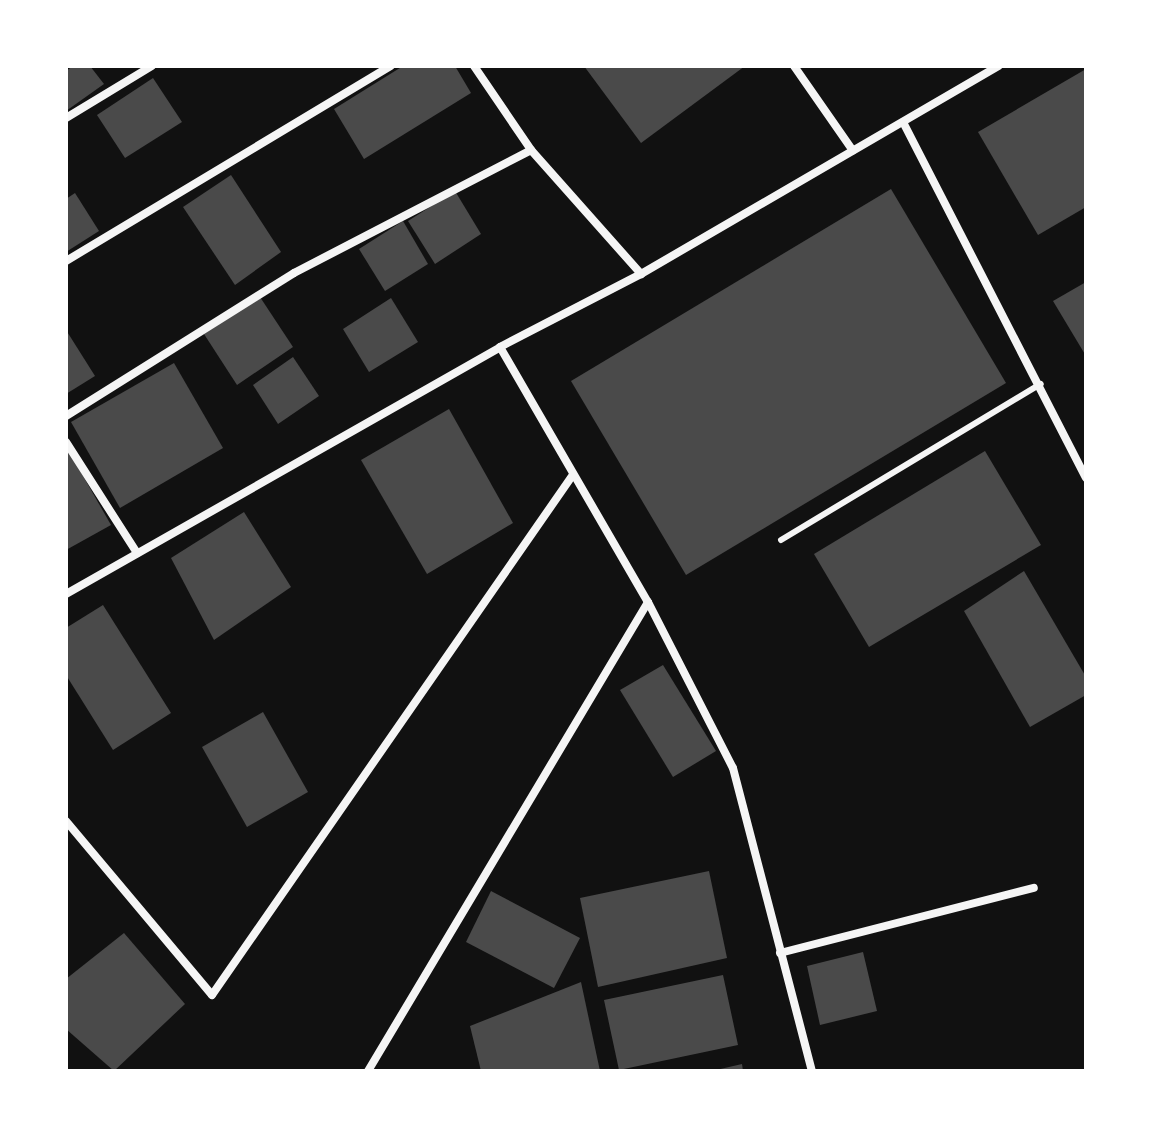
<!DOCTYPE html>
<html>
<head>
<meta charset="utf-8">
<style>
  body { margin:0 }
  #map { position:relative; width:1152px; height:1137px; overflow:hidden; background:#111; font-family:Rubik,sans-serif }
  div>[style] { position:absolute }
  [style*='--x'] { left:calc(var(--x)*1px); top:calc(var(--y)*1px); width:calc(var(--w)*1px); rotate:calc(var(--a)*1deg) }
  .building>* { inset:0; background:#4a4a4a }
  .service>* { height:6px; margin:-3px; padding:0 3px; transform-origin:3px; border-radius:3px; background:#f5f5f5 }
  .minor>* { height:8px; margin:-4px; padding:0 4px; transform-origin:4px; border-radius:4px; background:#f5f5f5 }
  span { translate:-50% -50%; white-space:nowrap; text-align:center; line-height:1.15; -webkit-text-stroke:7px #fff; paint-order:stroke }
  .frame { position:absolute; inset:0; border:68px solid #fff; pointer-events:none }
</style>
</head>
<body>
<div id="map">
  <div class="building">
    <i style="clip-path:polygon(73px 66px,90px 66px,104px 84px,66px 111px,66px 71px)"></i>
    <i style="clip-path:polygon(403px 66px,455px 66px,471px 93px,364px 159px,334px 109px)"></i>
    <i style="clip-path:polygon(584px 66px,745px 66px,641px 143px)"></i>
    <i style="clip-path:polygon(1086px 69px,1086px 207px,1038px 235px,978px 132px)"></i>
    <i style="clip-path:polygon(153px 78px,182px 122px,125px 158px,97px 115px)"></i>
    <i style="clip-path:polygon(231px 175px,281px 252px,235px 285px,183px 207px)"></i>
    <i style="clip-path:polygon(891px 189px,1006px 383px,686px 575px,571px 381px)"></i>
    <i style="clip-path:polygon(455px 191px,481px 234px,435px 264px,408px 221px)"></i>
    <i style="clip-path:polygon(75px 193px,99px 231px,66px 252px,66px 199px)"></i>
    <i style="clip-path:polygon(403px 221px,428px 264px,385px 291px,359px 249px)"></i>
    <i style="clip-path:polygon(1086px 282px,1086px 356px,1053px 301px)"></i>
    <i style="clip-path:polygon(260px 297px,293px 347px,237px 385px,204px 334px)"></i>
    <i style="clip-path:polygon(391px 298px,418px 342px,369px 372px,343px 329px)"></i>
    <i style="clip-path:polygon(66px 330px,95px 376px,66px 394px)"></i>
    <i style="clip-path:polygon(293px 357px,319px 396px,278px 424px,253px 385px)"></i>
    <i style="clip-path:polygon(174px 363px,223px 448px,120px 508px,71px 422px)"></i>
    <i style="clip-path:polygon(449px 409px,513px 523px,427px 574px,361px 460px)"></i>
    <i style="clip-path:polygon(66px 446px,111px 525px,66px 550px)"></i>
    <i style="clip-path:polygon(985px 451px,1041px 545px,869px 647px,814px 554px)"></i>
    <i style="clip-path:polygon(244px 512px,291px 587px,214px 640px,171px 558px)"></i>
    <i style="clip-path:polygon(1024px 571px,1086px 677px,1086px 695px,1030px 727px,964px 611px)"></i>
    <i style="clip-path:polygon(103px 605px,171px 713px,113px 750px,66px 675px,66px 628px)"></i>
    <i style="clip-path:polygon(663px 665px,716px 751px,673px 777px,620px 690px)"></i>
    <i style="clip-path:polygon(263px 712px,308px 792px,247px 827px,202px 747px)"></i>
    <i style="clip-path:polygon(709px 871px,727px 958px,598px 987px,580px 898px)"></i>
    <i style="clip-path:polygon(491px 891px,580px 938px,554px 988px,466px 942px)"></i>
    <i style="clip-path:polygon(124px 933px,185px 1004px,114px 1071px,66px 1029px,66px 979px)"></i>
    <i style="clip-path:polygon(863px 952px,877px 1011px,820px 1025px,807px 966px)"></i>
    <i style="clip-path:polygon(723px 975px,738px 1045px,619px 1070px,604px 1000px)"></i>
    <i style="clip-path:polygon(581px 982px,600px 1071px,481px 1071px,470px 1026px)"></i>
    <i style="clip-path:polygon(742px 1064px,743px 1071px,716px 1071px,716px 1070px)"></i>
  </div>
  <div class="service">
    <i style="--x:781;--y:540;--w:303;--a:-31"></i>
  </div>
  <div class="minor">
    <i style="--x:474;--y:66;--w:102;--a:55.8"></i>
    <i style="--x:531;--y:150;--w:166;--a:48.4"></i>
    <i style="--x:794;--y:66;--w:103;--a:55.2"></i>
    <i style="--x:66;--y:118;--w:100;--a:-31.2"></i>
    <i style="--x:903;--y:122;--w:400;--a:62.8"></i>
    <i style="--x:66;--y:261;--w:379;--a:-31"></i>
    <i style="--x:500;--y:347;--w:295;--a:59.9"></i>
    <i style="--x:648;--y:602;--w:186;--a:62.9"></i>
    <i style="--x:733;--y:768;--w:313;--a:75.4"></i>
    <i style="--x:66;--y:416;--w:269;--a:-32.1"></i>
    <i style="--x:294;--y:273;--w:267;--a:-27.4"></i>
    <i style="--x:66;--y:442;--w:132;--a:57.4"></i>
    <i style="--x:66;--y:594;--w:499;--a:-29.6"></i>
    <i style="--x:500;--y:347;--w:159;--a:-27.4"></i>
    <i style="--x:641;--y:274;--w:414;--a:-30.2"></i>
    <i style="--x:66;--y:821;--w:227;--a:50"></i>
    <i style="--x:212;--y:995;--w:632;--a:-55.25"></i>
    <i style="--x:780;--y:953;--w:262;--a:-14.4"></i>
    <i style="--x:368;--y:1071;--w:546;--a:-59.16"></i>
  </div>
  <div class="frame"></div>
</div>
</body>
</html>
